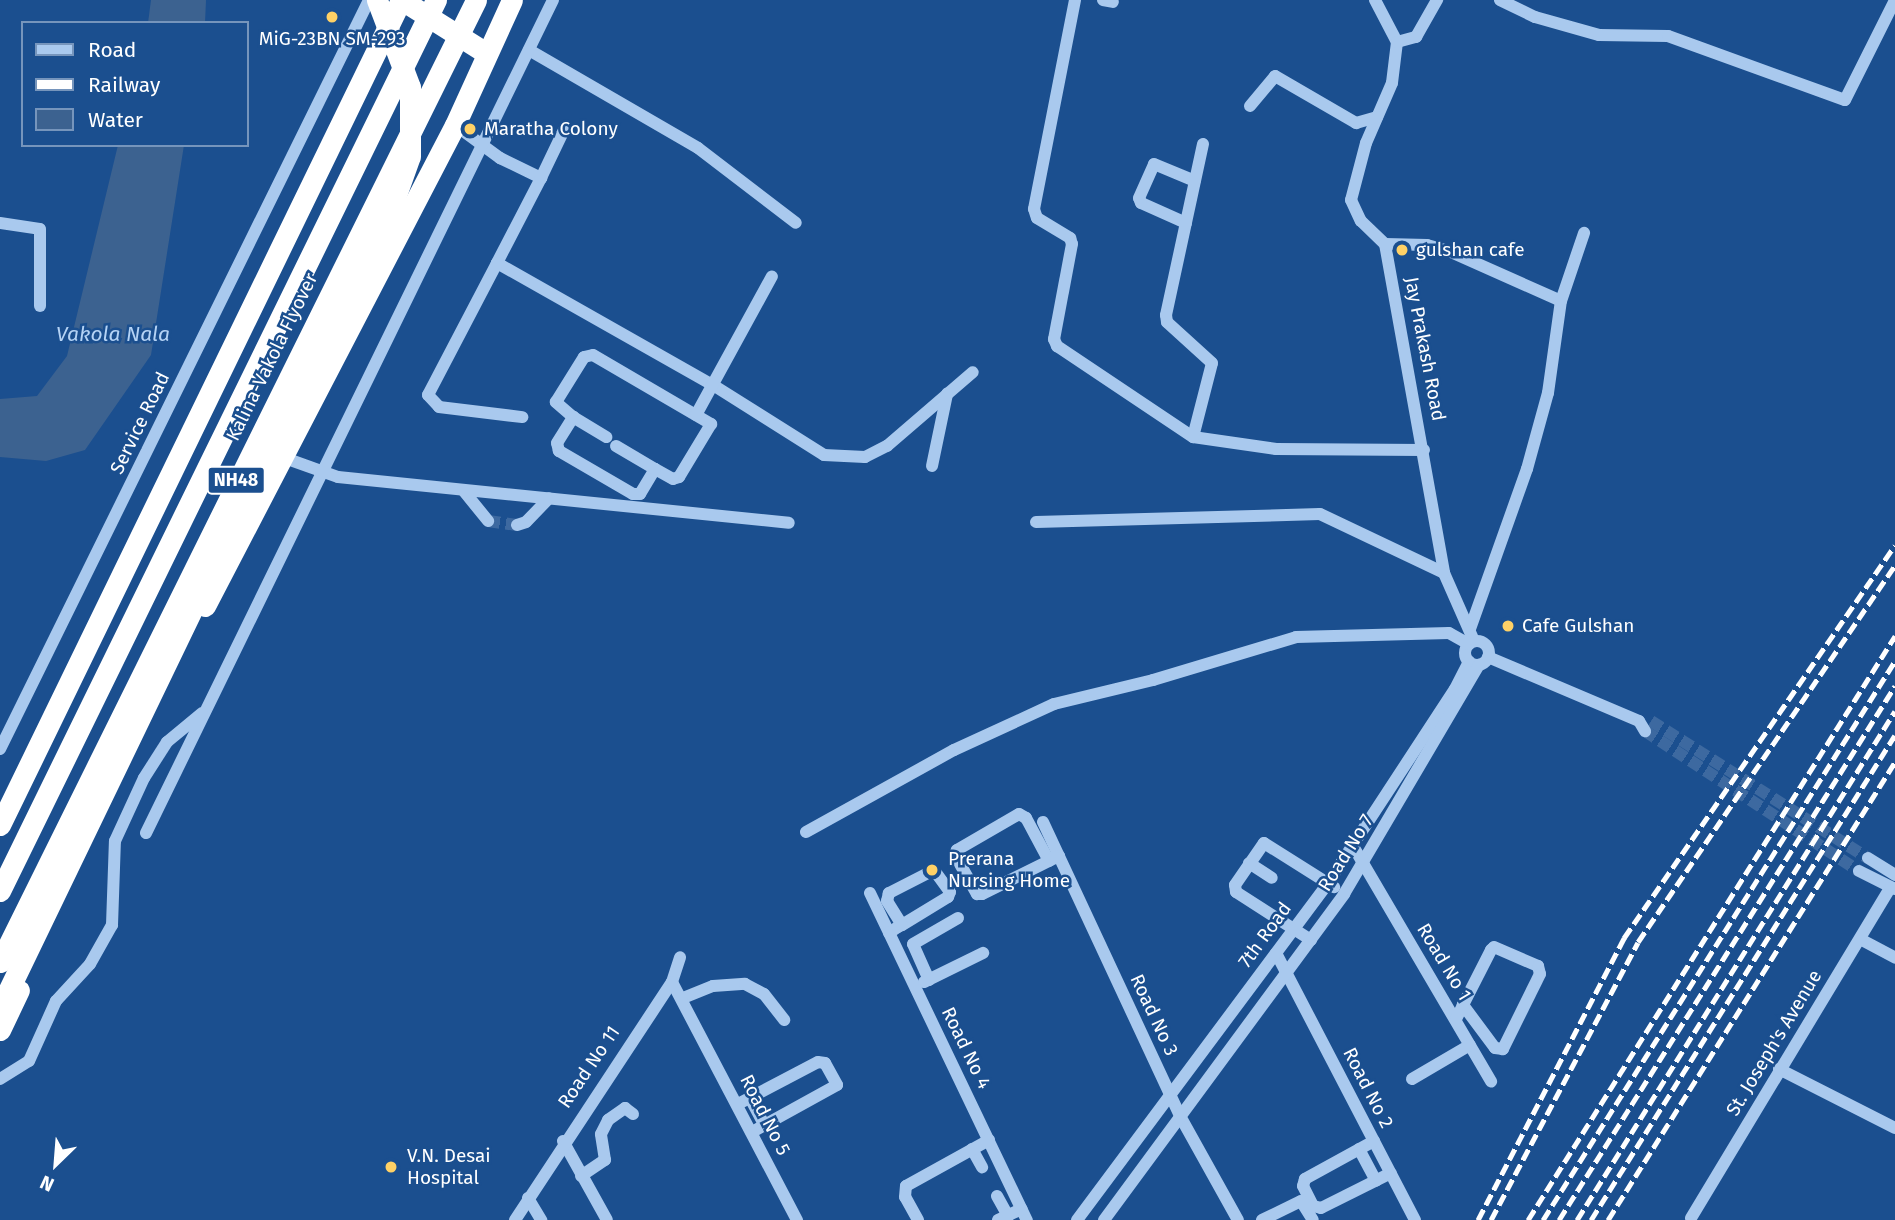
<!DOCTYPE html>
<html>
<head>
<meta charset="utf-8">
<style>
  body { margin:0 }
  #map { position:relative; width:1895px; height:1220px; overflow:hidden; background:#1b4f8f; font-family:"Fira Sans",sans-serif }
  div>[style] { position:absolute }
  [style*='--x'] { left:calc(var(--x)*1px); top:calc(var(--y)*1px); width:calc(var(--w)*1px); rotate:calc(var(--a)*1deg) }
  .water>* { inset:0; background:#3c6290 }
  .minor-tunnel>* { height:12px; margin-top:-6px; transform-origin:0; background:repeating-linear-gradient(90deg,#3d69a0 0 12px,transparent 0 18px) }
  .minor>* { height:12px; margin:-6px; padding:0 6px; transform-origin:6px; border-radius:6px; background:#a9c9ee }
  .minor>.ring { margin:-6px; padding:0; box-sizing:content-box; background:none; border:12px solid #a9c9ee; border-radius:50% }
  .highway>* { height:21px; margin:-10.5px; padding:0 10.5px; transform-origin:10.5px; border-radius:10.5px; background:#fff }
  .rail>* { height:5px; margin-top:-2.5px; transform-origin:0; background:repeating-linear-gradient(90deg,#fff 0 12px,transparent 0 17px) }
  .highway-bridge>* { height:21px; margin:-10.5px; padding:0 10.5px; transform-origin:10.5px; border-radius:10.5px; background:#fff }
  .dots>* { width:19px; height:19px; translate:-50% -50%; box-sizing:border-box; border:4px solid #1b4f8f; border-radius:50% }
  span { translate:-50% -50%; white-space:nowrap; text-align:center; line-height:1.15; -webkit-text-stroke:5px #1b4f8f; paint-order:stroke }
  .shield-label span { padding:2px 5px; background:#1b4f8f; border:2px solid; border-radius:5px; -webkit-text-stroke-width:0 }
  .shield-label { font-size:18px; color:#fff; font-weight:700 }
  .poi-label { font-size:19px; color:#fff }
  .left { translate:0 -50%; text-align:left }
  .street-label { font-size:19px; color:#fff }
  .water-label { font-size:21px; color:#b5d3f5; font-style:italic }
  .legend { position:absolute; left:21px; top:21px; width:228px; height:126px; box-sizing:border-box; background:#1b4f8f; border:2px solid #7695bc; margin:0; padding:9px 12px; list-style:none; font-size:21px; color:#fff }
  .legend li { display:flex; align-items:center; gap:14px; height:35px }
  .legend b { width:35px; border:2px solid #7695bc }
  .north { position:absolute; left:21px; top:1129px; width:70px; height:70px; -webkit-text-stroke:5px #1b4f8f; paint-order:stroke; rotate:205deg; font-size:19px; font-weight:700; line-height:28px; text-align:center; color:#fff }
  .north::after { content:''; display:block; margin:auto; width:24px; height:32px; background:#fff; clip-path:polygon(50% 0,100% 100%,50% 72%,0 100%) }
</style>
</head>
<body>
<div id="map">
  <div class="water">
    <i style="clip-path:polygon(151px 0,206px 0,205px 23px,148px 23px)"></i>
    <i style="clip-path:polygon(118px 145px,184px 145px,151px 355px,85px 450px,46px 461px,0 457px,0 399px,37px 396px,67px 356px)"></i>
  </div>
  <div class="minor-tunnel">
    <i style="--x:488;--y:521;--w:29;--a:8"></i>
    <i style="--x:1651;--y:721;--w:257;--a:32.3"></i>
    <i style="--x:1645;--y:731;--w:256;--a:33.2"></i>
  </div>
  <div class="minor">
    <i style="--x:1075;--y:0;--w:213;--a:101.1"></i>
    <i style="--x:1034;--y:209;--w:9;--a:72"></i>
    <i style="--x:1037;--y:218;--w:39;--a:31"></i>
    <i style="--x:1070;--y:238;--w:6;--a:72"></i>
    <i style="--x:1072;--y:244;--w:97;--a:100.7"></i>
    <i style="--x:1054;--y:339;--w:8;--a:67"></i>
    <i style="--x:1057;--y:346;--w:164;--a:33.8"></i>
    <i style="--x:1193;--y:437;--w:84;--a:8.2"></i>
    <i style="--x:1276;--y:449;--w:148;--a:0.4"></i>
    <i style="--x:1103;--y:0;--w:10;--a:11"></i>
    <i style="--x:1375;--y:0;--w:47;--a:62.4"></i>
    <i style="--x:1397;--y:42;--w:41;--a:97"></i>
    <i style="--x:1392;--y:83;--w:65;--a:113.4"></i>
    <i style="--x:1366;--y:143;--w:59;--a:104.7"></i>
    <i style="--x:1351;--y:200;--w:23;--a:65"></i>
    <i style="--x:1361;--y:221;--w:33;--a:44"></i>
    <i style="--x:1385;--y:244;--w:334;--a:79.8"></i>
    <i style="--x:1444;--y:573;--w:74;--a:66.2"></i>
    <i style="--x:1500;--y:0;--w:39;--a:26"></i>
    <i style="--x:1535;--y:17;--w:66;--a:15.7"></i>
    <i style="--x:1599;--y:35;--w:69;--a:0.8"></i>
    <i style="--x:1668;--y:36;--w:188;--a:19.9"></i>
    <i style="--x:1845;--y:100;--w:112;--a:-63.4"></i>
    <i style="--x:1397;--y:42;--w:20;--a:-15"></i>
    <i style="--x:1416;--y:37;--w:43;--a:-60.4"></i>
    <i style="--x:529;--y:50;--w:195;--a:30.1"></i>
    <i style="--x:698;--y:148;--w:123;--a:37.4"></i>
    <i style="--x:1250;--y:106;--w:39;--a:-50"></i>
    <i style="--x:1275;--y:76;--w:94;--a:30.1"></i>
    <i style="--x:1356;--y:123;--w:22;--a:-16"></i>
    <i style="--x:455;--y:125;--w:56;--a:36.3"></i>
    <i style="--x:500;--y:158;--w:46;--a:26"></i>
    <i style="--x:541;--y:178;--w:96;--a:117.4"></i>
    <i style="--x:497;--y:263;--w:248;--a:29.5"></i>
    <i style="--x:713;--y:385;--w:131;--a:32.2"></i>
    <i style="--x:824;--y:455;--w:41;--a:2.8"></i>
    <i style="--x:865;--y:457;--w:25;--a:-27"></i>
    <i style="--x:887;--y:446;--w:113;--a:-40.7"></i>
    <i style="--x:541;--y:178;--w:53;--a:-64.4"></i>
    <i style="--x:0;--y:223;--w:40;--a:8.5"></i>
    <i style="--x:40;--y:229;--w:77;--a:90"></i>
    <i style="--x:1186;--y:223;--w:49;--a:-156"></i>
    <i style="--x:1141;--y:203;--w:5;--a:-112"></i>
    <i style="--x:1139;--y:198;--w:37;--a:-66"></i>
    <i style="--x:1154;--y:164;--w:44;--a:22.5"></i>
    <i style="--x:1385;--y:244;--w:42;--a:1.4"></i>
    <i style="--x:1427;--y:245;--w:25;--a:16"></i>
    <i style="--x:1451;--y:252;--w:120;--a:24"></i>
    <i style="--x:497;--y:263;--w:149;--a:117.6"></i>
    <i style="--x:428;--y:395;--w:16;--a:47"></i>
    <i style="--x:439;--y:407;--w:84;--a:6.9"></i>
    <i style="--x:593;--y:355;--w:137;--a:30.3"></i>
    <i style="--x:711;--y:424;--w:62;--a:121.1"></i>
    <i style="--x:679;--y:477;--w:6;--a:162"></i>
    <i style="--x:673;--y:479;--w:21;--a:-151"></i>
    <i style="--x:655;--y:469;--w:29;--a:121"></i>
    <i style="--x:640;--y:494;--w:7;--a:180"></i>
    <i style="--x:633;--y:494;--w:86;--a:-149.8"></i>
    <i style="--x:559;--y:451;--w:8;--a:-104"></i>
    <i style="--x:557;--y:443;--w:31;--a:-58"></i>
    <i style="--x:573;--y:417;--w:23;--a:-139"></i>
    <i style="--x:556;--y:402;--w:53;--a:-58.1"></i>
    <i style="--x:584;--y:357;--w:9;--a:-13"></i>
    <i style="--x:696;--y:415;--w:158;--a:-61.3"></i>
    <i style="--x:573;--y:417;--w:39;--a:31"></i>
    <i style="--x:1193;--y:437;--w:76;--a:-75.6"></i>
    <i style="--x:1212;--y:363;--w:61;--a:-137.7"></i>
    <i style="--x:1167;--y:322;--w:7;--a:-98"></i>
    <i style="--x:1166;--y:315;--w:175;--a:-77.8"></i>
    <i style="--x:616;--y:446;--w:45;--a:30.5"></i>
    <i style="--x:282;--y:457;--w:59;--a:19.7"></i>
    <i style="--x:338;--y:477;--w:453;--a:5.8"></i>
    <i style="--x:932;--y:466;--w:74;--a:-78.2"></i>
    <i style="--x:463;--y:490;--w:40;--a:51"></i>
    <i style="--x:1036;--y:522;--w:284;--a:-1.6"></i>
    <i style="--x:1320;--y:514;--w:137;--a:25.4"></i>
    <i style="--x:517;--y:525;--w:9;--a:-18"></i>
    <i style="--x:526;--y:522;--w:33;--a:-46"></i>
    <i style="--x:1470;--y:629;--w:170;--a:-70.4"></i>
    <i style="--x:1527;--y:469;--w:79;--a:-74.6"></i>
    <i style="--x:1548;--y:393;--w:93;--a:-82"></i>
    <i style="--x:1561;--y:301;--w:72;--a:-71.3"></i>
    <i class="ring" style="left:1465px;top:641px;width:12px;height:12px"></i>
    <i style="--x:1488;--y:657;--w:164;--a:23"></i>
    <i style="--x:1639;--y:721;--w:12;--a:59"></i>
    <i style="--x:0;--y:749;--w:835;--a:-63.77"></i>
    <i style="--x:1043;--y:822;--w:324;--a:65"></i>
    <i style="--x:1180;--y:1116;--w:119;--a:60.9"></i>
    <i style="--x:806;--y:832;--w:169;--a:-29"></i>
    <i style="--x:954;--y:750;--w:110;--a:-24.7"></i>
    <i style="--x:1054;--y:704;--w:102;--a:-13.6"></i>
    <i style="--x:1153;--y:680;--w:149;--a:-16.7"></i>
    <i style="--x:1296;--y:637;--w:153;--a:-1.5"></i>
    <i style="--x:1449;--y:633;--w:23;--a:29"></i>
    <i style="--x:146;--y:833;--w:927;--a:-63.96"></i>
    <i style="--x:1353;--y:846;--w:273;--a:59.6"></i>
    <i style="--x:1868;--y:858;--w:32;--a:32"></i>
    <i style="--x:1049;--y:861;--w:49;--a:-118.1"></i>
    <i style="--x:1026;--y:818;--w:8;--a:-150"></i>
    <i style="--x:1019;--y:814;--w:72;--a:149.9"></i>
    <i style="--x:957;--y:850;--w:5;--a:112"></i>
    <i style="--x:955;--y:855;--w:45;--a:60.6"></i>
    <i style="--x:977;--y:894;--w:5;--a:0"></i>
    <i style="--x:982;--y:894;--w:86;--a:-26.3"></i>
    <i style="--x:1249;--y:863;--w:27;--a:33"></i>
    <i style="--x:1859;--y:871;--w:40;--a:26.6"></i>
    <i style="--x:870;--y:893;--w:363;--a:64.4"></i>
    <i style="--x:889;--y:933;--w:11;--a:-34"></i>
    <i style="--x:898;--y:927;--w:4;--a:-27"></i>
    <i style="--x:902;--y:925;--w:54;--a:-31.3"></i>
    <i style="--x:948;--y:897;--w:5;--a:-68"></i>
    <i style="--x:950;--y:892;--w:27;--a:-126"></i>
    <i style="--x:934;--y:870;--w:51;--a:152.9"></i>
    <i style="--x:889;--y:893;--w:8;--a:104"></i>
    <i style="--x:887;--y:901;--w:28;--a:58"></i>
    <i style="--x:1860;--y:939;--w:40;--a:28"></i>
    <i style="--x:1311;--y:940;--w:89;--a:-147.4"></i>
    <i style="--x:1236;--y:892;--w:7;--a:-98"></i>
    <i style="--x:1235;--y:885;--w:51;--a:-55.4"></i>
    <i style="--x:1264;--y:843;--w:83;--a:32.2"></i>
    <i style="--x:1276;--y:953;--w:301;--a:62.5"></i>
    <i style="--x:929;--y:980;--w:39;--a:-114"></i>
    <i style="--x:913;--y:944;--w:52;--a:-30"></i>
    <i style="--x:672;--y:982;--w:26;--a:-72"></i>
    <i style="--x:924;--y:982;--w:66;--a:-26.2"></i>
    <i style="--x:683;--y:998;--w:32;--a:-22"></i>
    <i style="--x:713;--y:986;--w:32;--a:-4"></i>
    <i style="--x:745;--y:984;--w:21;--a:28"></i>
    <i style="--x:764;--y:994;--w:33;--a:52"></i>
    <i style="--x:1456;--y:1019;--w:16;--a:-63"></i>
    <i style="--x:1463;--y:1005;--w:62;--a:-63"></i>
    <i style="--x:1491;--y:950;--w:4;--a:-45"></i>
    <i style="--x:1494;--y:947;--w:48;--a:23.4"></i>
    <i style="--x:1538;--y:966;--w:8;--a:76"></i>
    <i style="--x:1540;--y:974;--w:84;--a:116.3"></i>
    <i style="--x:1503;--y:1049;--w:8;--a:-173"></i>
    <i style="--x:1495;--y:1048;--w:54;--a:-126.7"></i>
    <i style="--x:1779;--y:1069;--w:130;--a:27"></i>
    <i style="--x:0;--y:1079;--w:34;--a:-32"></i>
    <i style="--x:29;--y:1061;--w:66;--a:-65.8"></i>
    <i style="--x:56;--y:1001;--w:50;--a:-47.4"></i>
    <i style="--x:90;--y:964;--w:45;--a:-60.6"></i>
    <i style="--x:112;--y:925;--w:84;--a:-88"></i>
    <i style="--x:115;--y:841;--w:69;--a:-65.3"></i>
    <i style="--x:144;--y:778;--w:43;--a:-57.4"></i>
    <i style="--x:167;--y:742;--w:45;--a:-39.6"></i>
    <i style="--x:1412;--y:1079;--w:67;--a:-30.4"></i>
    <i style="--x:750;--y:1098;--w:32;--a:62"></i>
    <i style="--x:738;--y:1104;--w:90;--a:-27.7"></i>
    <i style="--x:818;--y:1062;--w:7;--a:8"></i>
    <i style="--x:825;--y:1063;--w:25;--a:61"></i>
    <i style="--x:837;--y:1085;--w:97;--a:151.1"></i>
    <i style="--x:563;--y:1141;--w:90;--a:60.9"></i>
    <i style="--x:1374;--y:1141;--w:79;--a:151.2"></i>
    <i style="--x:1305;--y:1179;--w:7;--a:106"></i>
    <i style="--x:1303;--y:1186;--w:22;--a:63"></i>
    <i style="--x:1313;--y:1206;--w:8;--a:14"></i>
    <i style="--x:1321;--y:1208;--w:78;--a:-26.6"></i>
    <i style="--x:972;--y:1149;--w:21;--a:61"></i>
    <i style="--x:1359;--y:1149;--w:36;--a:62"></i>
    <i style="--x:581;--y:1176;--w:29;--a:-34"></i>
    <i style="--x:605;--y:1160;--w:26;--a:-99"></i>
    <i style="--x:601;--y:1134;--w:16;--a:-63"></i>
    <i style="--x:608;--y:1120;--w:21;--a:-35"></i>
    <i style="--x:625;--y:1108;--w:10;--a:37"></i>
    <i style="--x:997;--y:1196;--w:23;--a:61"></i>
    <i style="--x:528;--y:1198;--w:26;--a:59"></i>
    <i style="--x:1691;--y:1218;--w:385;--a:-58.9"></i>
    <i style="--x:515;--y:1220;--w:285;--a:-56.6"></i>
    <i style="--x:672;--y:982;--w:269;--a:62.3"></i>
    <i style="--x:918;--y:1220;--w:26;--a:-119"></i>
    <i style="--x:905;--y:1197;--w:11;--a:-85"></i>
    <i style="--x:906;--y:1186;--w:95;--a:-29"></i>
    <i style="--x:998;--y:1220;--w:26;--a:-25"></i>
    <i style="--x:1077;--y:1220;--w:420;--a:-53.3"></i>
    <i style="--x:1328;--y:883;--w:232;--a:-56.8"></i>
    <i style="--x:1455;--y:689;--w:31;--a:-63"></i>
    <i style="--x:1104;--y:1220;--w:405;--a:-53.6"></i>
    <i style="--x:1344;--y:894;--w:266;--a:-59.5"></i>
    <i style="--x:1262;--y:1220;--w:43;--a:-26"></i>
    <i style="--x:1301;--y:1201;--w:22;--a:58"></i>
  </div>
  <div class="highway">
    <i style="--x:402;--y:0;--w:99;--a:32.2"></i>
    <i style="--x:205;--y:606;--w:542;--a:-62.54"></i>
    <i style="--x:455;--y:125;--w:137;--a:-65.5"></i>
    <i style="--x:0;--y:825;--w:917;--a:-64.08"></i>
    <i style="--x:0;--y:1030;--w:44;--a:-64.6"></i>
  </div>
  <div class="rail">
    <i style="--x:1478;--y:1220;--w:318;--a:-62.6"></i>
    <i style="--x:1624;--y:938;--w:477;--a:-55.4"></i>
    <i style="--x:1491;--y:1220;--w:314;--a:-62.1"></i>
    <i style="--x:1638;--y:942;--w:456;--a:-55.7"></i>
    <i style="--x:1528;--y:1220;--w:690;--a:-57.85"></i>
    <i style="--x:1543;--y:1220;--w:661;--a:-57.8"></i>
    <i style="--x:1559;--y:1220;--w:631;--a:-57.82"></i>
    <i style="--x:1577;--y:1220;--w:600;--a:-58"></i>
    <i style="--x:1591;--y:1220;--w:572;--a:-57.92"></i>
    <i style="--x:1608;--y:1220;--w:540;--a:-57.93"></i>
  </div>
  <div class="highway-bridge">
    <i style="--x:0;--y:891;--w:992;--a:-63.93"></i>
    <i style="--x:0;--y:962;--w:1073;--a:-63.67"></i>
    <i style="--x:0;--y:1008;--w:564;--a:-64.25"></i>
    <i style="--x:245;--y:500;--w:308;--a:-62.9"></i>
    <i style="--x:385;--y:226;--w:74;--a:-70.3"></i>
    <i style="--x:410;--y:156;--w:69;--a:-90"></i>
    <i style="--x:410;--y:87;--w:93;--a:-110.8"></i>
  </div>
  <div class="dots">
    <i style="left:332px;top:17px;background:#ffd166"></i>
    <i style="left:470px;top:129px;background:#ffd166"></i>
    <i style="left:1402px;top:250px;background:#ffd166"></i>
    <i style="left:1508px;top:626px;background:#ffd166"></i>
    <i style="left:932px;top:870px;background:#ffd166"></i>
    <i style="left:391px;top:1167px;background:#ffd166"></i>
  </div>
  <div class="shield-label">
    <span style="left:236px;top:480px">NH48</span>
  </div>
  <div class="poi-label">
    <span style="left:332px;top:39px">MiG-23BN SM-293</span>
    <span class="left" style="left:484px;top:129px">Maratha Colony</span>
    <span class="left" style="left:1416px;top:250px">gulshan cafe</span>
    <span class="left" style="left:1522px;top:626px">Cafe Gulshan</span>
    <span class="left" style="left:948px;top:870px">Prerana<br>Nursing Home</span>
    <span class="left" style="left:407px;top:1167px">V.N. Desai<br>Hospital</span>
  </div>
  <div class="street-label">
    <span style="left:1425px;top:349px;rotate:79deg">Jay Prakash Road</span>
    <span style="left:272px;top:357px;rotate:-64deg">Kalina-Vakola Flyover</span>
    <span style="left:140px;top:423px;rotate:-64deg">Service Road</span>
    <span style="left:1346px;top:853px;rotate:-58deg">Road No 7</span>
    <span style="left:1265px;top:935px;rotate:-54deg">7th Road</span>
    <span style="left:1444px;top:962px;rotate:59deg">Road No 1</span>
    <span style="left:1154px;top:1015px;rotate:65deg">Road No 3</span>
    <span style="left:1774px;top:1043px;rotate:-59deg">St. Joseph's Avenue</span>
    <span style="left:966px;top:1048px;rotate:64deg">Road No 4</span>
    <span style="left:589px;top:1067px;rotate:-56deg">Road No 11</span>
    <span style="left:1368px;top:1088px;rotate:63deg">Road No 2</span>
    <span style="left:765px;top:1115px;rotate:63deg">Road No 5</span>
  </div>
  <div class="water-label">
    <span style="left:113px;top:334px">Vakola Nala</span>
  </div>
  <ul class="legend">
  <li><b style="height:9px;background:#a9c9ee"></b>Road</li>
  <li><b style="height:9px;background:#fff"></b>Railway</li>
  <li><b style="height:19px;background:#3c6290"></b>Water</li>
  </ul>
  <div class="north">N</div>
</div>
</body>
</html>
